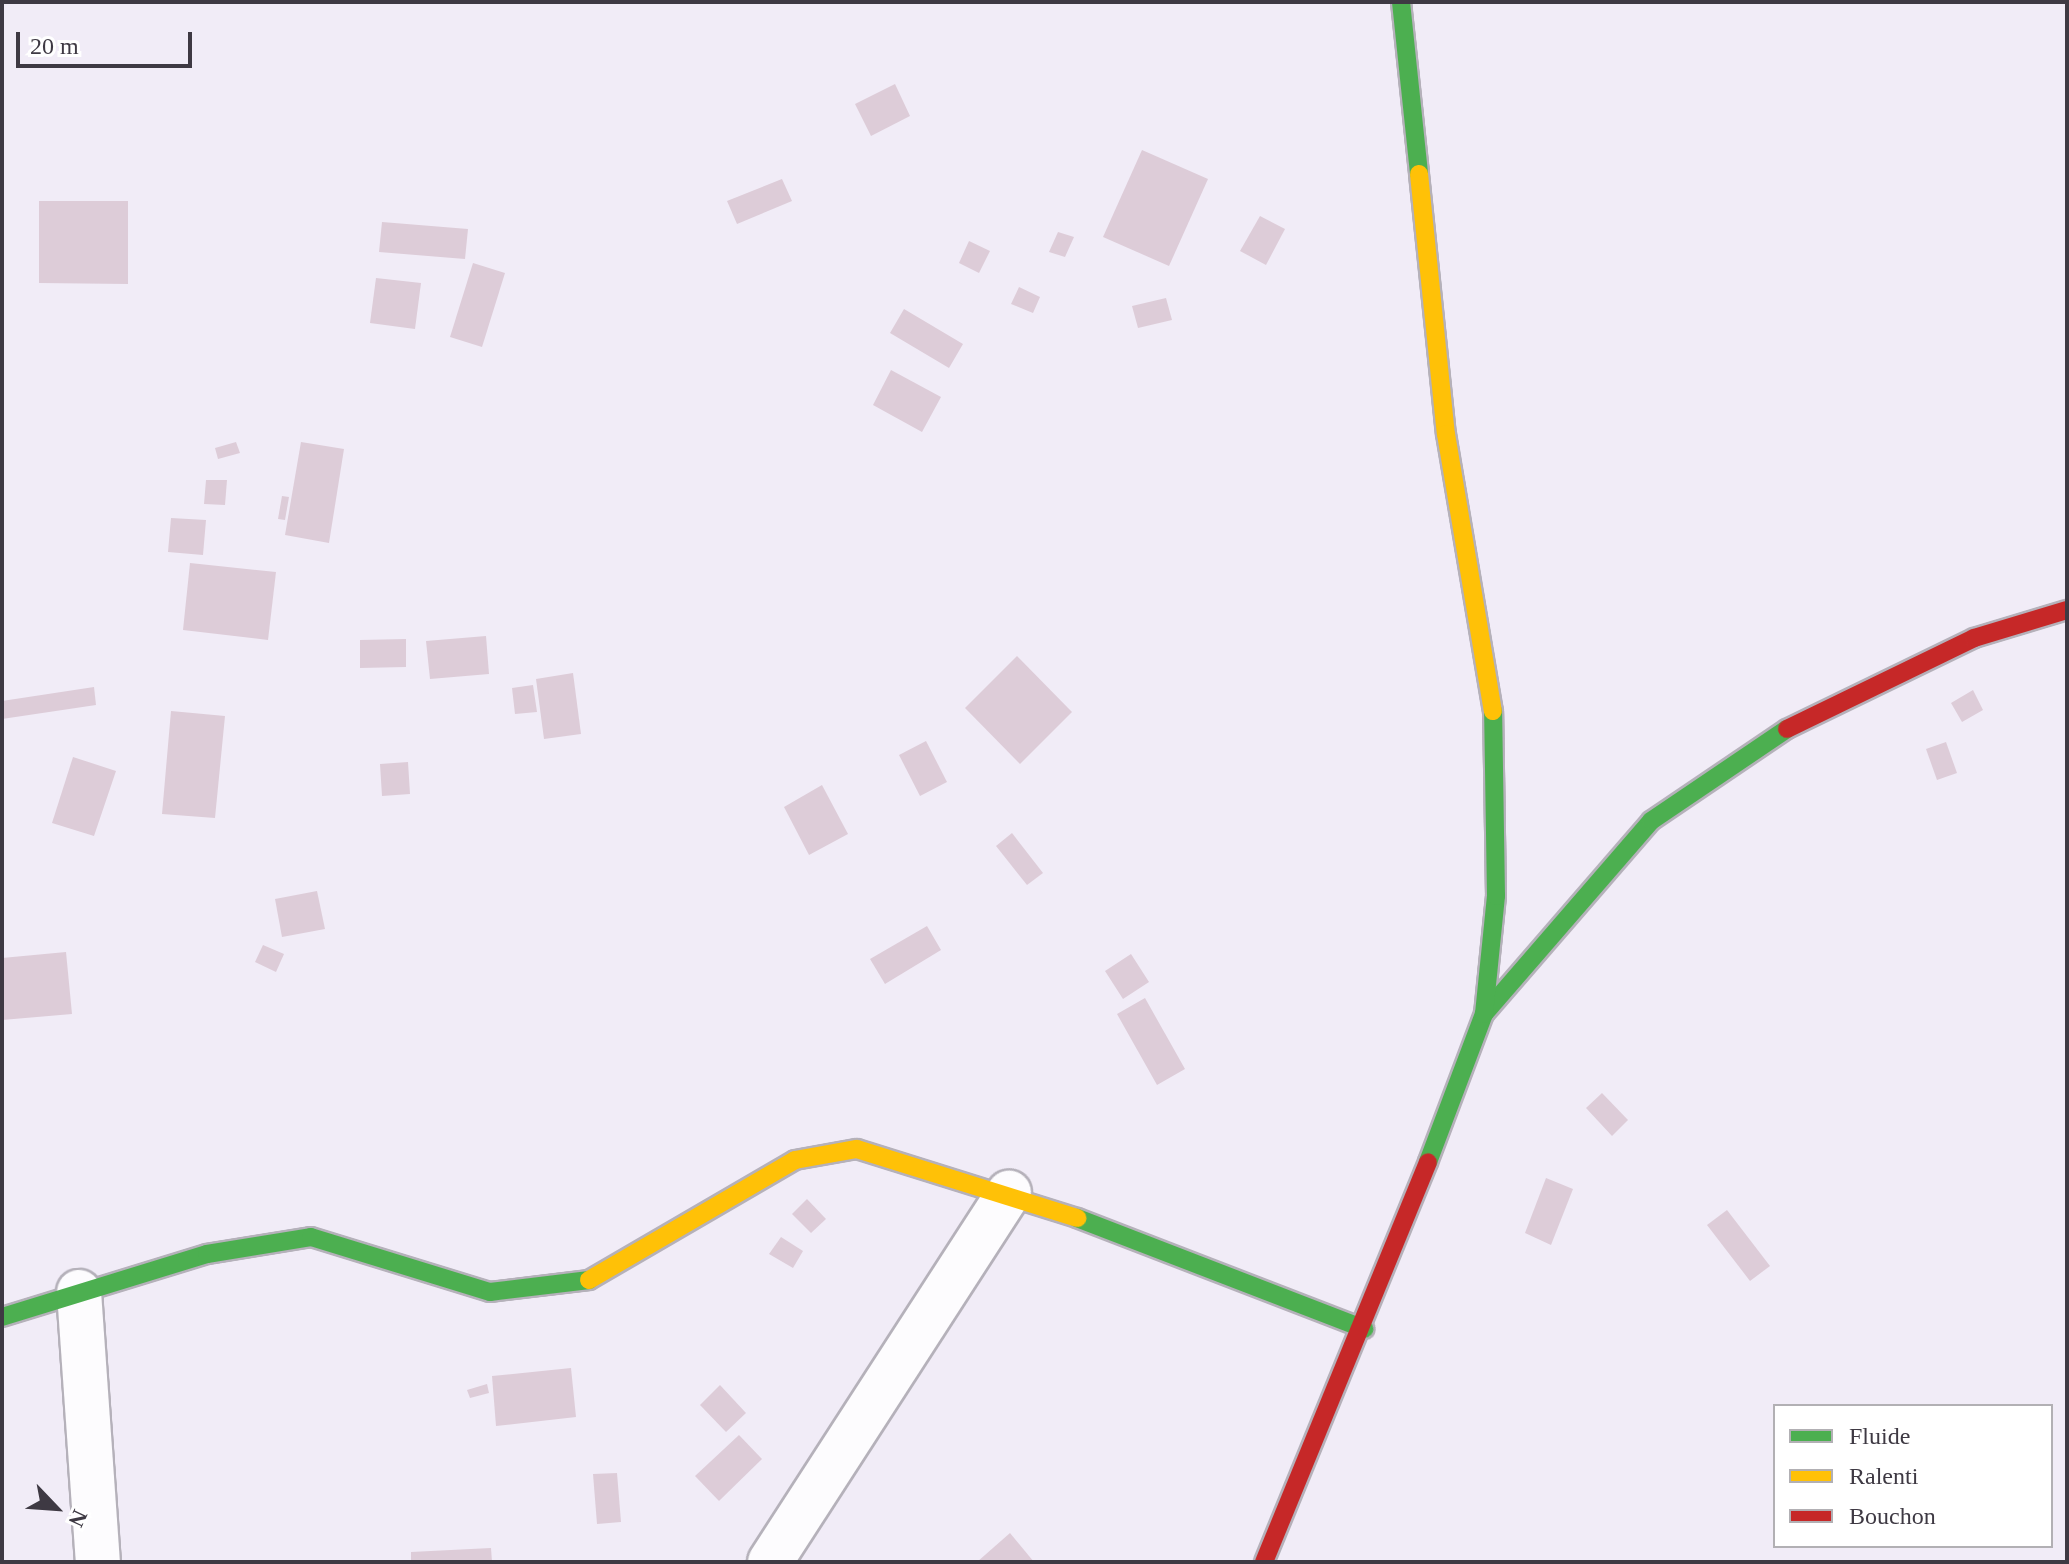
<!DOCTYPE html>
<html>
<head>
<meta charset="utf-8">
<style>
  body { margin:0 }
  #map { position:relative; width:2069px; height:1564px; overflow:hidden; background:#f1ecf7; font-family:"Times New Roman",serif }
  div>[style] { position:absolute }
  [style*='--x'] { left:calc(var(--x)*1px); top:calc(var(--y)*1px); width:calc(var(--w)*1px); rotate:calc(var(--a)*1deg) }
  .building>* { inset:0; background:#ddccd8 }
  .roads { filter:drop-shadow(2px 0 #b5b1ba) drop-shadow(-2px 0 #b5b1ba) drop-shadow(0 2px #b5b1ba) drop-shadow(0 -2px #b5b1ba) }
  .street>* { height:44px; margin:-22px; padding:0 22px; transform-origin:22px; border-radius:22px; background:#fdfcfe }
  .fast>* { height:18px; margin:-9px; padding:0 9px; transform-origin:9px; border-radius:9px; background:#4caf50 }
  .slow>* { height:18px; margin:-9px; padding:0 9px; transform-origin:9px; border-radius:9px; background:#ffc107 }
  .jam>* { height:18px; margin:-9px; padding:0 9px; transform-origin:9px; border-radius:9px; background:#c62828 }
  span { translate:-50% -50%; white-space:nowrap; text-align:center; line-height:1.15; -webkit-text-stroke:8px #fff; paint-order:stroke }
  .frame { position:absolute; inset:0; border:4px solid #3e3943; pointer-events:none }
  .legend { position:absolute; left:1773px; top:1404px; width:280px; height:144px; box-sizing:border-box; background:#fff; border:2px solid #b2b0b4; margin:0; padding:10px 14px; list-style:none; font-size:24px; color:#3e3943 }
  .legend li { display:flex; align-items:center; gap:16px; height:40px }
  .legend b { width:40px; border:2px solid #b2b0b4 }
  .north { position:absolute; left:16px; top:1468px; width:80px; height:80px; -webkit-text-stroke:6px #fff; paint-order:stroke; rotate:115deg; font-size:22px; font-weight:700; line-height:32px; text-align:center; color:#3e3943 }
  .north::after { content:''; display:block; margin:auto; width:28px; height:36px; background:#3e3943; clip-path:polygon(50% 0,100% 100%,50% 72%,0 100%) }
  .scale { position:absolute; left:16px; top:32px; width:176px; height:36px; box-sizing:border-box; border:4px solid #3e3943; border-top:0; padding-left:10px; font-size:24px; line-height:28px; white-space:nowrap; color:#3e3943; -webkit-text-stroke:6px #fff; paint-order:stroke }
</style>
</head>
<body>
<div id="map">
  <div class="building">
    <i style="clip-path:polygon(895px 84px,910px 116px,871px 136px,855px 104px)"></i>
    <i style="clip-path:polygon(1142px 150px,1208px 179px,1169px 266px,1103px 237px)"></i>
    <i style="clip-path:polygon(782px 179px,792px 201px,737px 224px,727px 201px)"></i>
    <i style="clip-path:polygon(39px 201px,128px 201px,128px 284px,39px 283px)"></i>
    <i style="clip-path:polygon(1260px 216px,1285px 229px,1266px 265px,1240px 251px)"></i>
    <i style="clip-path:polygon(382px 222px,468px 229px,465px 259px,379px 252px)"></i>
    <i style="clip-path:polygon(1058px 232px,1074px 237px,1065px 257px,1049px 252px)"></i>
    <i style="clip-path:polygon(969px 241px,990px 251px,979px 273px,959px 263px)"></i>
    <i style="clip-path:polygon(473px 263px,505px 273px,482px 347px,450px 337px)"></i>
    <i style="clip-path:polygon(376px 278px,421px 283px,415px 329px,370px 323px)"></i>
    <i style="clip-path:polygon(1019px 287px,1040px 297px,1033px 313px,1011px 304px)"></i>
    <i style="clip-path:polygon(1166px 298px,1172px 320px,1138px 328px,1132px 306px)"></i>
    <i style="clip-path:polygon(904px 309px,963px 344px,949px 368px,890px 333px)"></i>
    <i style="clip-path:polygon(891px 370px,941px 397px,922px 432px,873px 405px)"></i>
    <i style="clip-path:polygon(236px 442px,240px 453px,218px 459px,215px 448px)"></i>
    <i style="clip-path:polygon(301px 442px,344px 449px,329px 543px,285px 535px)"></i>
    <i style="clip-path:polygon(206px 480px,227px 480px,225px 505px,204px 504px)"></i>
    <i style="clip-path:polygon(282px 496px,289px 497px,285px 520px,278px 519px)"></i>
    <i style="clip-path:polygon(171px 518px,206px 520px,203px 555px,168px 552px)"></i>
    <i style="clip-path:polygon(190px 563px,276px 572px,268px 640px,183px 630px)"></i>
    <i style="clip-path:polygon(486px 636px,489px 674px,430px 679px,426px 641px)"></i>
    <i style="clip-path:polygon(406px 639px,406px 667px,360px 668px,360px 640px)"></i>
    <i style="clip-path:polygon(1017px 656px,1072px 712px,1020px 764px,965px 708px)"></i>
    <i style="clip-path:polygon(573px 673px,581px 734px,544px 739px,536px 679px)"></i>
    <i style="clip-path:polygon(533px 685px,537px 712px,515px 714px,512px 688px)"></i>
    <i style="clip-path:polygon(94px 687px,96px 705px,2px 719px,2px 701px)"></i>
    <i style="clip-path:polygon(1973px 690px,1983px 710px,1962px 722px,1951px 703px)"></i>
    <i style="clip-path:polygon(171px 711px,225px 716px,215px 818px,162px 814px)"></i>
    <i style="clip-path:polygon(926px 741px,947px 782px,920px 796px,899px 755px)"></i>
    <i style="clip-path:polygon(1946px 742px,1957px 773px,1937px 780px,1926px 749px)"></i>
    <i style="clip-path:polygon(73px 757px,116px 771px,94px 836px,52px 823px)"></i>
    <i style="clip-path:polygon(408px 762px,410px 794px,382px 796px,380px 764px)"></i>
    <i style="clip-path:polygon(822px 785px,848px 834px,809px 855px,784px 807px)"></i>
    <i style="clip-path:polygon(1012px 833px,1043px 873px,1027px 885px,996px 846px)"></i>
    <i style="clip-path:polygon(317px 891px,325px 929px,282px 937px,275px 899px)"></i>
    <i style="clip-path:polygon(927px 926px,941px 950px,885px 984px,870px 959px)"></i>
    <i style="clip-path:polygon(263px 945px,284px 954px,276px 972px,255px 962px)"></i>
    <i style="clip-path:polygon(66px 952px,72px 1014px,2px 1020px,2px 958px)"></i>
    <i style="clip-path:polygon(1131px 954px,1149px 982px,1123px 999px,1105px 971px)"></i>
    <i style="clip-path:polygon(1145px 998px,1185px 1069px,1157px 1085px,1117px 1014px)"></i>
    <i style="clip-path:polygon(1602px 1093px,1628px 1120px,1612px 1136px,1586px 1108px)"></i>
    <i style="clip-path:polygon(1546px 1178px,1573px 1189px,1551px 1245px,1525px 1233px)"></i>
    <i style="clip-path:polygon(807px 1199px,826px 1219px,811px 1233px,792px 1214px)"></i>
    <i style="clip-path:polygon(1727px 1210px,1770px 1266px,1750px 1281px,1707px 1225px)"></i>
    <i style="clip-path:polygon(781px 1237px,803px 1251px,793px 1268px,769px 1254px)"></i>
    <i style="clip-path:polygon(571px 1368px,576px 1417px,496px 1426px,492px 1376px)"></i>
    <i style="clip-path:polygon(487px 1384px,489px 1393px,470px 1398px,467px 1390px)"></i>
    <i style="clip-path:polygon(720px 1385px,746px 1413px,726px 1432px,700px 1405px)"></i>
    <i style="clip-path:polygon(739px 1435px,762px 1459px,719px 1501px,695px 1476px)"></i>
    <i style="clip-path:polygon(617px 1473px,621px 1522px,597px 1524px,593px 1474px)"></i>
    <i style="clip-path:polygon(1010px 1533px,1034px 1562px,977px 1562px)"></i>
    <i style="clip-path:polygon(491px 1548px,492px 1562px,411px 1562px,411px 1552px)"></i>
  </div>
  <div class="roads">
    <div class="street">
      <i style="--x:79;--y:1292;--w:271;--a:86"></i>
      <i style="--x:770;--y:1562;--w:440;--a:-57.1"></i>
    </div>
    <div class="fast">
      <i style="--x:1401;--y:2;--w:173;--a:84"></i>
      <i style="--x:1484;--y:1014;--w:255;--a:-49.1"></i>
      <i style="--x:1651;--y:821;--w:164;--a:-34.1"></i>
      <i style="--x:1428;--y:1162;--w:158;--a:-69.3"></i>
      <i style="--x:1484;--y:1014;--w:119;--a:-84.2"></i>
      <i style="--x:1496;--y:896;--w:185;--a:-90.9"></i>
      <i style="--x:1077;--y:1218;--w:308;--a:21.1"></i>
      <i style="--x:2;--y:1317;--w:214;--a:-17.1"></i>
      <i style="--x:207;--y:1254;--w:105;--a:-9.3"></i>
      <i style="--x:311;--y:1237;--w:187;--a:17.1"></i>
      <i style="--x:490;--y:1292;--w:100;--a:-6.9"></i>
    </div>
    <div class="slow">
      <i style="--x:1419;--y:174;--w:261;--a:84.1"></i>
      <i style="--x:1446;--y:434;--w:281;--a:80.4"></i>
      <i style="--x:589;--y:1280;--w:238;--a:-30.2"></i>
      <i style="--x:795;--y:1160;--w:63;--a:-10.1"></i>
      <i style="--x:857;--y:1149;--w:231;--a:17.4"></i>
    </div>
    <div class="jam">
      <i style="--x:1787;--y:729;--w:208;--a:-25.9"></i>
      <i style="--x:1974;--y:638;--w:97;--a:-16.8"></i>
      <i style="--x:1264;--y:1562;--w:432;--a:-67.7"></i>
    </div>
  </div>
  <div class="frame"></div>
  <ul class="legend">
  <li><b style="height:10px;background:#4caf50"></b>Fluide</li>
  <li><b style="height:10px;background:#ffc107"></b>Ralenti</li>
  <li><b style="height:10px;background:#c62828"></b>Bouchon</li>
  </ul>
  <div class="north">N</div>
  <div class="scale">20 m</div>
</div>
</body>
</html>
